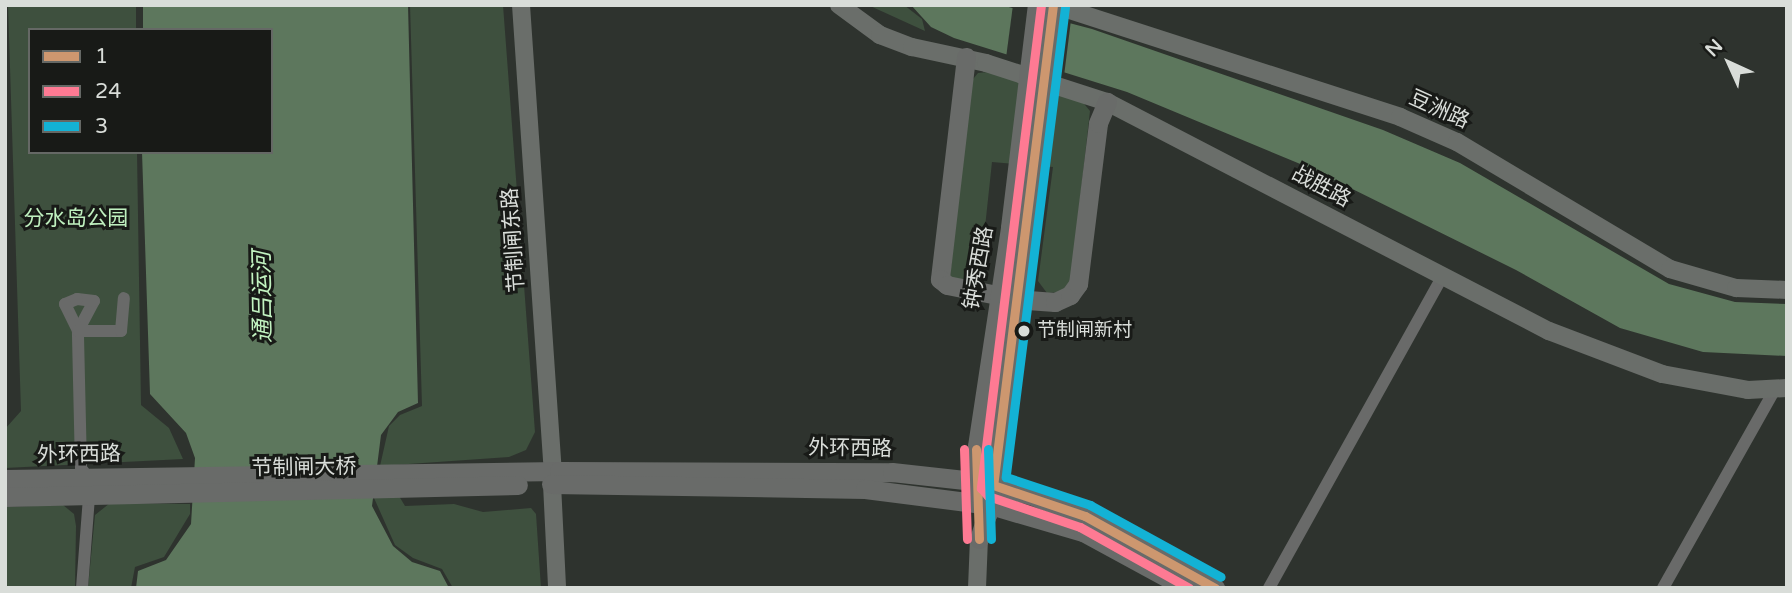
<!DOCTYPE html>
<html>
<head>
<meta charset="utf-8">
<style>
  body { margin:0 }
  #map { position:relative; width:1792px; height:593px; overflow:hidden; background:#2e332e; font-family:"Varela Round","Noto Sans SC",sans-serif }
  div>[style] { position:absolute }
  [style*='--x'] { left:calc(var(--x)*1px); top:calc(var(--y)*1px); width:calc(var(--w)*1px); rotate:calc(var(--a)*1deg) }
  .green>* { inset:0; background:#3e503e }
  .water>* { inset:0; background:#5d775d }
  .pier>* { inset:0; background:#2e332e }
  .street>* { height:12px; margin:-6px; padding:0 6px; transform-origin:6px; border-radius:6px; background:#696a69 }
  .secondary>* { height:18px; margin:-9px; padding:0 9px; transform-origin:9px; border-radius:9px; background:#6a6e6a }
  .primary>* { height:19px; margin:-9.5px; padding:0 9.5px; transform-origin:9.5px; border-radius:9.5px; background:#696b69 }
  .primary-bridge>* { height:19px; margin:-9.5px; padding:0 9.5px; transform-origin:9.5px; border-radius:9.5px; background:#696b69 }
  .bus-1>* { height:9px; margin:-4.5px; padding:0 4.5px; transform-origin:4.5px; border-radius:4.5px; background:#cd976f }
  .bus-2>* { height:9px; margin:-4.5px; padding:0 4.5px; transform-origin:4.5px; border-radius:4.5px; background:#fe7a93 }
  .bus-3>* { height:9px; margin:-4.5px; padding:0 4.5px; transform-origin:4.5px; border-radius:4.5px; background:#13b2d5 }
  .dots>* { width:19px; height:19px; translate:-50% -50%; box-sizing:border-box; border:4px solid #181a17; border-radius:50% }
  span { translate:-50% -50%; white-space:nowrap; text-align:center; line-height:1.15; -webkit-text-stroke:6px #181a17; paint-order:stroke }
  .bus-label { font-size:19px; color:#d9ddd9 }
  .left { translate:0 -50%; text-align:left }
  .street-label { font-size:21px; color:#d9ddd9 }
  .park-label { font-size:21px; color:#bff0bf }
  .water-label { font-size:23px; color:#c2f3c1; font-style:italic }
  .frame { position:absolute; inset:0; border:7px solid #d9ddd9; pointer-events:none }
  .legend { position:absolute; left:28px; top:28px; width:245px; height:126px; box-sizing:border-box; background:#181a17; border:2px solid #656865; margin:0; padding:9px 12px; list-style:none; font-size:21px; color:#d9ddd9 }
  .legend li { display:flex; align-items:center; gap:14px; height:35px }
  .legend b { width:35px; border:2px solid #656865 }
  .north { position:absolute; left:1694px; top:28px; width:70px; height:70px; -webkit-text-stroke:5px #181a17; paint-order:stroke; rotate:315deg; font-size:19px; font-weight:700; line-height:28px; text-align:center; color:#d9ddd9 }
  .north::after { content:''; display:block; margin:auto; width:24px; height:32px; background:#d9ddd9; clip-path:polygon(50% 0,100% 100%,50% 72%,0 100%) }
</style>
</head>
<body>
<div id="map">
  <div class="green">
    <i style="clip-path:polygon(8px 5px,136px 5px,136px 30px,30px 30px,30px 152px,137px 152px,141px 405px,169px 428px,183px 459px,5px 468px,5px 429px,21px 411px)"></i>
    <i style="clip-path:polygon(410px 5px,503px 5px,535px 432px,526px 450px,509px 457px,380px 466px,389px 426px,400px 415px,422px 406px)"></i>
    <i style="clip-path:polygon(868px 5px,904px 5px,922px 19px,925px 31px)"></i>
    <i style="clip-path:polygon(997px 71px,1081px 100px,1090px 111px,1071px 280px,1062px 292px,1047px 293px,1038px 281px,1053px 167px,992px 162px,980px 274px,972px 282px,950px 277px,969px 84px,978px 73px)"></i>
    <i style="clip-path:polygon(399px 496px,405px 506px,454px 504px,483px 512px,531px 508px,536px 514px,541px 588px,453px 588px,442px 569px,413px 558px,395px 545px,374px 498px)"></i>
    <i style="clip-path:polygon(110px 503px,190px 504px,190px 514px,164px 557px,135px 567px,131px 588px,88px 588px,95px 515px)"></i>
    <i style="clip-path:polygon(63px 505px,74px 514px,76px 526px,75px 588px,5px 588px,5px 507px)"></i>
  </div>
  <div class="water">
    <i style="clip-path:polygon(143px 5px,408px 5px,418px 403px,398px 412px,381px 435px,372px 506px,393px 546px,412px 562px,440px 571px,449px 588px,136px 588px,138px 571px,166px 560px,191px 524px,195px 458px,186px 433px,150px 394px,142px 152px,271px 152px,271px 30px,143px 30px)"></i>
    <i style="clip-path:polygon(911px 5px,1001px 5px,1092px 29px,1383px 130px,1460px 163px,1669px 284px,1735px 302px,1787px 304px,1787px 356px,1703px 352px,1620px 328px,1516px 270px,1310px 168px,1127px 92px,954px 38px,931px 27px)"></i>
  </div>
  <div class="pier">
    <i style="clip-path:polygon(1013px 5px,1071px 20px,1064px 76px,1006px 58px)"></i>
  </div>
  <div class="street">
    <i style="--x:82;--y:588;--w:92;--a:-85.6"></i>
    <i style="--x:89;--y:496;--w:18;--a:-93"></i>
    <i style="--x:88;--y:478;--w:12;--a:-125"></i>
    <i style="--x:81;--y:468;--w:137;--a:-91.3"></i>
    <i style="--x:78;--y:331;--w:34;--a:-62"></i>
    <i style="--x:94;--y:301;--w:17;--a:-173"></i>
    <i style="--x:77;--y:299;--w:13;--a:157"></i>
    <i style="--x:65;--y:304;--w:30;--a:64"></i>
    <i style="--x:78;--y:331;--w:43;--a:0"></i>
    <i style="--x:121;--y:331;--w:33;--a:-85"></i>
    <i style="--x:1269;--y:588;--w:357;--a:-60.9"></i>
    <i style="--x:1663;--y:588;--w:228;--a:-60.6"></i>
  </div>
  <div class="secondary">
    <i style="--x:521;--y:5;--w:467;--a:86.1"></i>
    <i style="--x:839;--y:5;--w:51;--a:36.2"></i>
    <i style="--x:880;--y:35;--w:34;--a:21"></i>
    <i style="--x:912;--y:47;--w:76;--a:12.2"></i>
    <i style="--x:986;--y:63;--w:127;--a:17.9"></i>
    <i style="--x:1107;--y:102;--w:498;--a:27.4"></i>
    <i style="--x:1549;--y:331;--w:121;--a:20.8"></i>
    <i style="--x:1662;--y:374;--w:87;--a:10.5"></i>
    <i style="--x:1748;--y:390;--w:39;--a:-3"></i>
    <i style="--x:1054;--y:5;--w:364;--a:17.9"></i>
    <i style="--x:1400;--y:117;--w:62;--a:23.7"></i>
    <i style="--x:1457;--y:142;--w:248;--a:30.8"></i>
    <i style="--x:1670;--y:269;--w:69;--a:16.1"></i>
    <i style="--x:1736;--y:288;--w:51;--a:2.2"></i>
    <i style="--x:552;--y:484;--w:104;--a:87.2"></i>
    <i style="--x:977;--y:588;--w:49;--a:-87.7"></i>
  </div>
  <div class="primary">
    <i style="--x:966;--y:57;--w:224;--a:96.7"></i>
    <i style="--x:940;--y:279;--w:9;--a:41"></i>
    <i style="--x:947;--y:285;--w:51;--a:11.3"></i>
    <i style="--x:1014;--y:299;--w:41;--a:4.2"></i>
    <i style="--x:1055;--y:302;--w:17;--a:-25"></i>
    <i style="--x:1070;--y:295;--w:14;--a:-54"></i>
    <i style="--x:1078;--y:284;--w:162;--a:-82.9"></i>
    <i style="--x:1098;--y:123;--w:23;--a:-67"></i>
    <i style="--x:5;--y:479;--w:554;--a:-0.83"></i>
    <i style="--x:559;--y:471;--w:333;--a:0.2"></i>
    <i style="--x:892;--y:472;--w:82;--a:6.3"></i>
    <i style="--x:974;--y:481;--w:58;--a:14"></i>
    <i style="--x:1030;--y:495;--w:59;--a:20.9"></i>
    <i style="--x:1085;--y:516;--w:149;--a:29"></i>
    <i style="--x:551;--y:484;--w:314;--a:0.9"></i>
    <i style="--x:865;--y:489;--w:126;--a:7.3"></i>
    <i style="--x:975;--y:493;--w:47;--a:-87.6"></i>
    <i style="--x:977;--y:446;--w:221;--a:-81.4"></i>
    <i style="--x:5;--y:497;--w:513;--a:-1.34"></i>
    <i style="--x:987;--y:515;--w:10;--a:-73"></i>
    <i style="--x:990;--y:505;--w:97;--a:16.2"></i>
    <i style="--x:1083;--y:532;--w:117;--a:28.5"></i>
    <i style="--x:979;--y:539;--w:36;--a:-72"></i>
    <i style="--x:990;--y:505;--w:279;--a:-83"></i>
  </div>
  <div class="primary-bridge">
    <i style="--x:1010;--y:227;--w:224;--a:-83.1"></i>
    <i style="--x:1024;--y:228;--w:225;--a:-82.6"></i>
  </div>
  <div class="bus-1">
    <i style="--x:1053;--y:5;--w:484;--a:97.1"></i>
    <i style="--x:993;--y:485;--w:97;--a:18.6"></i>
    <i style="--x:1085;--y:516;--w:149;--a:29"></i>
    <i style="--x:976;--y:449;--w:90;--a:88.1"></i>
  </div>
  <div class="bus-2">
    <i style="--x:1041;--y:5;--w:487;--a:97.1"></i>
    <i style="--x:981;--y:488;--w:11;--a:49"></i>
    <i style="--x:988;--y:496;--w:97;--a:18.6"></i>
    <i style="--x:1080;--y:527;--w:125;--a:29.2"></i>
    <i style="--x:964;--y:449;--w:90;--a:88.1"></i>
  </div>
  <div class="bus-3">
    <i style="--x:1065;--y:7;--w:474;--a:97.2"></i>
    <i style="--x:1006;--y:477;--w:89;--a:18.4"></i>
    <i style="--x:1090;--y:505;--w:149;--a:28.8"></i>
    <i style="--x:988;--y:449;--w:90;--a:88.1"></i>
  </div>
  <div class="dots">
    <i style="left:1024px;top:331px;background:#d9ddd9"></i>
  </div>
  <div class="bus-label">
    <span class="left" style="left:1037px;top:331px">节制闸新村</span>
  </div>
  <div class="street-label">
    <span style="left:1439px;top:110px;rotate:24deg">豆洲路</span>
    <span style="left:1321px;top:187px;rotate:28deg">战胜路</span>
    <span style="left:514px;top:240px;rotate:-94deg">节制闸东路</span>
    <span style="left:979px;top:268px;rotate:-80deg">钟秀西路</span>
    <span style="left:850px;top:449px;rotate:1deg">外环西路</span>
    <span style="left:79px;top:455px;rotate:-1deg">外环西路</span>
    <span style="left:304px;top:468px;rotate:-1deg">节制闸大桥</span>
  </div>
  <div class="park-label">
    <span style="left:76px;top:219px">分水岛公园</span>
  </div>
  <div class="water-label">
    <span style="left:263px;top:297px;rotate:-91deg">通吕运河</span>
  </div>
  <div class="frame"></div>
  <ul class="legend">
  <li><b style="height:9px;background:#cd976f"></b>1</li>
  <li><b style="height:9px;background:#fe7a93"></b>24</li>
  <li><b style="height:9px;background:#13b2d5"></b>3</li>
  </ul>
  <div class="north">N</div>
</div>
</body>
</html>
